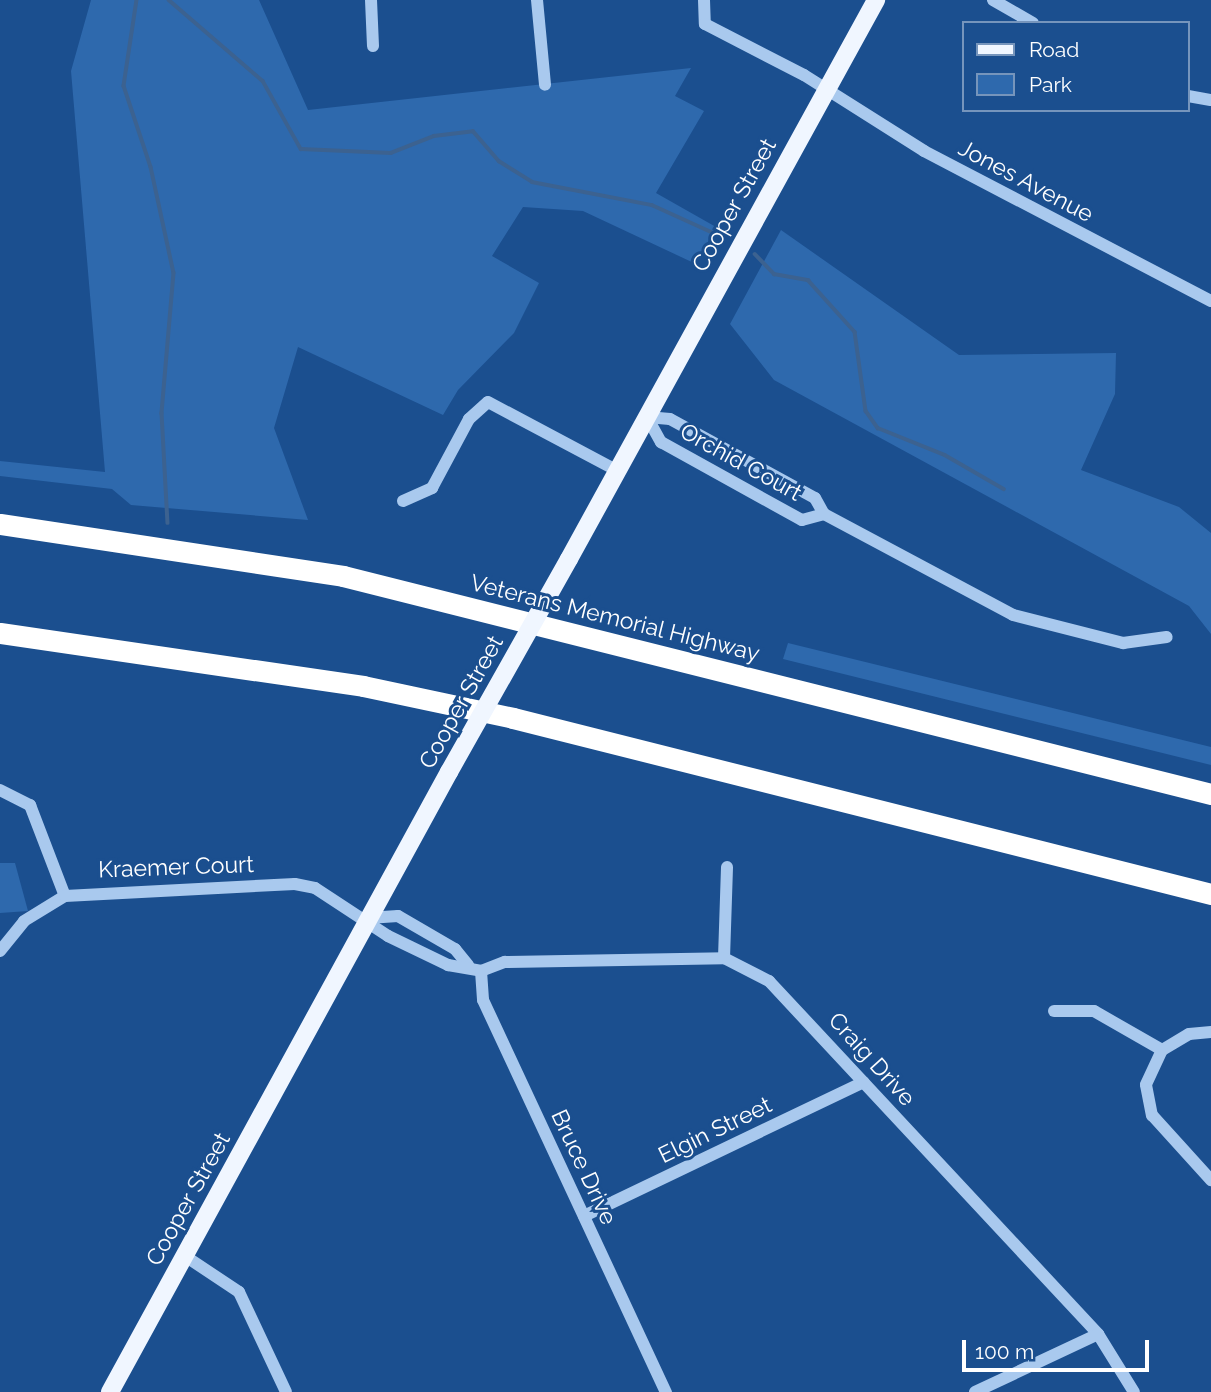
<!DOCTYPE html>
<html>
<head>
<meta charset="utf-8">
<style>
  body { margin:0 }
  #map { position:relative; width:1211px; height:1392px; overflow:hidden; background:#1b4f8f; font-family:Raleway,sans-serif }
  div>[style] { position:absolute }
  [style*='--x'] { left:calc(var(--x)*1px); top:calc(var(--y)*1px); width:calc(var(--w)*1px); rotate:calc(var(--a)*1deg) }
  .green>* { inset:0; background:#2e69ad }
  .stream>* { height:3.5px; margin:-1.75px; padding:0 1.75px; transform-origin:1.75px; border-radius:1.75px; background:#3c6290 }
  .minor>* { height:12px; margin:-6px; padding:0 6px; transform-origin:6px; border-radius:6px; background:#a9c9ee }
  .major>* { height:18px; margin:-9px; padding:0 9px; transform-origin:9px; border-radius:9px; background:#f0f6ff }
  .highway>* { height:21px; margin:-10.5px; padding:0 10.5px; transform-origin:10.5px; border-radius:10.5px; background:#fff }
  .major-bridge>* { height:18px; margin:-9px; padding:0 9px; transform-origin:9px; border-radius:9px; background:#f0f6ff }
  span { translate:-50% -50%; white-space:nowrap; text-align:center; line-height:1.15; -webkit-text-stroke:6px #1b4f8f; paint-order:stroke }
  .street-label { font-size:23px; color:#fff }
  .legend { position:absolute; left:962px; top:21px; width:228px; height:91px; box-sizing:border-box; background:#1b4f8f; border:2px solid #7695bc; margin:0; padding:9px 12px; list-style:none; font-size:21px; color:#fff }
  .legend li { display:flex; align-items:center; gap:14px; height:35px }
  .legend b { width:35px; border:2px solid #7695bc }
  .scale { position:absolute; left:962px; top:1340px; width:187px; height:32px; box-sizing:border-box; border:4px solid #fff; border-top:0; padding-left:9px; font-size:21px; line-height:24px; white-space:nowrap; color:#fff; -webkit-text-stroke:5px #1b4f8f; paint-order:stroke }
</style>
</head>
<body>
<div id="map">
  <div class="green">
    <i style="clip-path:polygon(91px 0,259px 0,308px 110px,691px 68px,675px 96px,704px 111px,656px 193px,716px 227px,696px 264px,583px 211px,523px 207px,492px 256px,539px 283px,514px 333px,458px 390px,443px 415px,298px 347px,274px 428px,308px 520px,131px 505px,112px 489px,0 476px,0 461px,105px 472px,71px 71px)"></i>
    <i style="clip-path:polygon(781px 230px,959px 355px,1116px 353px,1115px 394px,1081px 470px,1179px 507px,1211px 533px,1211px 634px,1189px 606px,774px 380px,730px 324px)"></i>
    <i style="clip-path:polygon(788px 643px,1211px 747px,1211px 765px,783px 659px)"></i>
    <i style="clip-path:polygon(0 863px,15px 863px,28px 911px,0 913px)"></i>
  </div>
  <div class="stream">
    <i style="--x:137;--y:0;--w:87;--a:98.6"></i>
    <i style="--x:124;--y:86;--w:85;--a:71.6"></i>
    <i style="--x:151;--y:167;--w:108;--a:77.8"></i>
    <i style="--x:174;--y:273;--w:141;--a:94.9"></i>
    <i style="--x:162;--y:413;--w:110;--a:86.9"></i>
    <i style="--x:169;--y:0;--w:124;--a:40.8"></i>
    <i style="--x:263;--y:81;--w:78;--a:60.8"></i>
    <i style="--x:301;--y:149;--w:90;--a:2.5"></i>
    <i style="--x:391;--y:153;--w:46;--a:-21.6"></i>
    <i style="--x:434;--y:136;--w:39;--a:-7"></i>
    <i style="--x:473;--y:131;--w:40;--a:49"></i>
    <i style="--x:499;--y:161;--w:39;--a:32"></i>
    <i style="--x:532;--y:182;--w:122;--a:10.9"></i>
    <i style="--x:652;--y:205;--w:75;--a:24.5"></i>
    <i style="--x:755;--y:254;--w:28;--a:46"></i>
    <i style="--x:774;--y:274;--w:35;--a:10"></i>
    <i style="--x:808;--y:280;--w:70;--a:47.9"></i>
    <i style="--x:855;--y:332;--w:80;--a:82.1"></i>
    <i style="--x:866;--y:411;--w:21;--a:55"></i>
    <i style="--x:878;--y:428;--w:72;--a:21.9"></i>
    <i style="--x:945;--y:455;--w:68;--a:30"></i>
  </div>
  <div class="minor">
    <i style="--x:371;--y:0;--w:46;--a:87.5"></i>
    <i style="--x:537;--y:0;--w:85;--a:84.6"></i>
    <i style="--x:704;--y:0;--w:24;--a:88"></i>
    <i style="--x:705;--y:24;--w:111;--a:27.3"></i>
    <i style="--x:804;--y:75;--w:142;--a:32.3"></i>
    <i style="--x:924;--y:151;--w:324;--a:27.6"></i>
    <i style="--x:993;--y:0;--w:46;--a:29.9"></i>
    <i style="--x:1188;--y:96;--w:23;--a:10"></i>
    <i style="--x:647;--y:417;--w:23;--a:5"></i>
    <i style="--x:670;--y:419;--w:165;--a:28.6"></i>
    <i style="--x:815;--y:498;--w:18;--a:61"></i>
    <i style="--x:824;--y:514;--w:214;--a:28.1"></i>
    <i style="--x:1013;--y:615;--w:114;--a:14.3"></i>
    <i style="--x:1123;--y:643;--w:44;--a:-7.8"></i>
    <i style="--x:647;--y:417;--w:29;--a:61"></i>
    <i style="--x:661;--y:442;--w:161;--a:29"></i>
    <i style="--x:802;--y:520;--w:23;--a:-15"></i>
    <i style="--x:403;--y:501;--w:32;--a:-24"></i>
    <i style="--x:432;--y:488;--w:78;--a:-61.8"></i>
    <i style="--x:469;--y:419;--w:25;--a:-42"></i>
    <i style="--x:488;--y:402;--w:145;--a:28"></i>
    <i style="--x:0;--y:790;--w:34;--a:27"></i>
    <i style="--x:30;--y:805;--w:97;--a:69"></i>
    <i style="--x:368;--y:918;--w:30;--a:-4"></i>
    <i style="--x:398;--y:916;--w:66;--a:30.1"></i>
    <i style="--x:455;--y:949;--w:21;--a:51"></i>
    <i style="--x:0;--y:951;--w:38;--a:-51"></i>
    <i style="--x:24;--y:921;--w:48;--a:-31.4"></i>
    <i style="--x:65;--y:896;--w:230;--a:-3"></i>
    <i style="--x:295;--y:884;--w:20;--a:11"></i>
    <i style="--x:315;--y:888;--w:87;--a:33.3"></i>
    <i style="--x:388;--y:936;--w:67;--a:25.8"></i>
    <i style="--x:448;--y:965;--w:34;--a:10"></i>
    <i style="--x:481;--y:971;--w:29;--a:86"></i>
    <i style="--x:483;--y:1000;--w:433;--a:65"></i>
    <i style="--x:724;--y:958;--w:91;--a:-88.1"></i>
    <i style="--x:481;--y:971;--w:26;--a:-21"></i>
    <i style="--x:505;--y:962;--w:219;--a:-1"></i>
    <i style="--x:724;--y:958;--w:51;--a:27.1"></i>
    <i style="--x:769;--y:981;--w:483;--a:47"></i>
    <i style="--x:1098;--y:1334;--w:68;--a:58.2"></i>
    <i style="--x:1054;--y:1011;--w:40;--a:0"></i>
    <i style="--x:1094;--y:1011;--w:78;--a:29.8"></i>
    <i style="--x:1211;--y:1032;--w:22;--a:175"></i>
    <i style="--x:1189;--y:1034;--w:31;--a:149"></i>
    <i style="--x:1162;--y:1050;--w:38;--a:115"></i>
    <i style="--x:1146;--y:1085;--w:31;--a:79"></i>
    <i style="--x:1152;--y:1115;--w:88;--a:47.8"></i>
    <i style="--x:584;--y:1216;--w:310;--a:-25.6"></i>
    <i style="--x:185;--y:1256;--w:65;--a:33.7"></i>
    <i style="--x:239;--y:1292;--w:110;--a:64.8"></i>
    <i style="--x:975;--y:1392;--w:136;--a:-25.2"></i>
  </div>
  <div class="major">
    <i style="--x:569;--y:559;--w:638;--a:-61.22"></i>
    <i style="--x:110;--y:1392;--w:707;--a:-61.33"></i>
  </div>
  <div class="highway">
    <i style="--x:0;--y:524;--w:347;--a:8.6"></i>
    <i style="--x:343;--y:576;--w:895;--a:14.1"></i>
    <i style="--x:0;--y:633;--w:367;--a:8.3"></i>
    <i style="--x:363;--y:686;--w:153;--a:12"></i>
    <i style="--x:513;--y:718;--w:720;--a:14.15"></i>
  </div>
  <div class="major-bridge">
    <i style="--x:449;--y:772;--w:244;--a:-60.6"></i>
  </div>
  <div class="street-label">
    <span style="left:1026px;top:181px;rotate:28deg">Jones Avenue</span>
    <span style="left:734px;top:205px;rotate:-61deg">Cooper Street</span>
    <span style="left:741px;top:462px;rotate:29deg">Orchid Court</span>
    <span style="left:615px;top:618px;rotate:14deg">Veterans Memorial Highway</span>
    <span style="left:461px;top:702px;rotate:-61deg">Cooper Street</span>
    <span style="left:176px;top:867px;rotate:-2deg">Kraemer Court</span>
    <span style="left:872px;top:1059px;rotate:48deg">Craig Drive</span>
    <span style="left:715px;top:1130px;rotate:-26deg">Elgin Street</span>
    <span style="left:584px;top:1167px;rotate:65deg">Bruce Drive</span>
    <span style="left:188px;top:1199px;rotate:-61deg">Cooper Street</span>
  </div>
  <ul class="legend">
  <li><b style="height:9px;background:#f0f6ff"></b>Road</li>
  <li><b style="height:19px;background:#2e69ad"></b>Park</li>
  </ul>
  <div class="scale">100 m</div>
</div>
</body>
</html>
